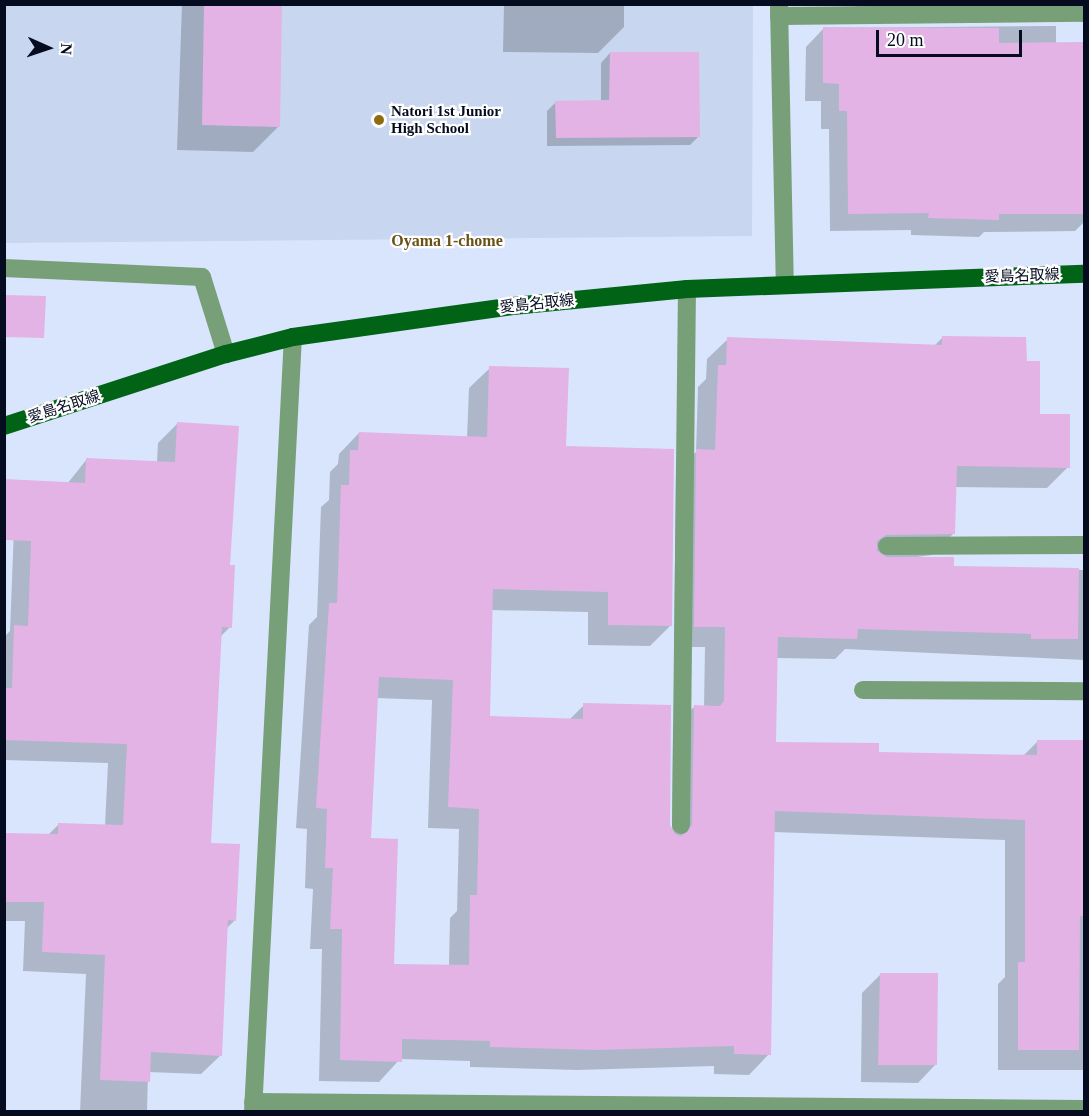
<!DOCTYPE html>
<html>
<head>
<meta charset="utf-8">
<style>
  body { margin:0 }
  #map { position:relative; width:1089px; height:1116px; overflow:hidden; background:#d9e5fc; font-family:"Times New Roman","Noto Sans JP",serif }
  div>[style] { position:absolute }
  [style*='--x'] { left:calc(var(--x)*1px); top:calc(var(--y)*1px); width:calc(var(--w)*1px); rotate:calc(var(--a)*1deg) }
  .built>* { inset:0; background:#c9d6ef }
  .shadow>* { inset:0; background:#0003 }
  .building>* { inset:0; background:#e2b3e4 }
  .minor>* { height:18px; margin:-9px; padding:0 9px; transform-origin:9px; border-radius:9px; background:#779f78 }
  .major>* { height:18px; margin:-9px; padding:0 9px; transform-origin:9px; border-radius:9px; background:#006316 }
  .dots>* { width:16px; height:16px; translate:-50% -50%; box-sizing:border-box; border:3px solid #fff; border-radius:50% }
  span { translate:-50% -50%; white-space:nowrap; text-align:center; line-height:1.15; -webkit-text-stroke:4.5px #fff; paint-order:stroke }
  .poi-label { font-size:15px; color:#050c20; font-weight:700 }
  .left { translate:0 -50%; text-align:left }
  .street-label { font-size:15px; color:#050c20 }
  .neighbourhood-label { font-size:16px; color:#695117; font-weight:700 }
  .frame { position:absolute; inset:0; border:6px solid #050c20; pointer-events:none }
  .north { position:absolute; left:18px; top:18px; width:60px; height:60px; -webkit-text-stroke:4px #fff; paint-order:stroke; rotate:93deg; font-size:16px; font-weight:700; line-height:24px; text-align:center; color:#050c20 }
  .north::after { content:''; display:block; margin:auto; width:21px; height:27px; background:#050c20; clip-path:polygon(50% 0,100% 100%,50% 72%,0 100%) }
  .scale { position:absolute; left:876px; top:30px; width:146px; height:27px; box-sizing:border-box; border:3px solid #050c20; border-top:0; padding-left:8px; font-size:18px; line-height:21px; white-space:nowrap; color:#050c20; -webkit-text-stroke:4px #fff; paint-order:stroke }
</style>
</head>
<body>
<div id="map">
  <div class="built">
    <i style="clip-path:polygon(4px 5px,753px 5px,752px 236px,5px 243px)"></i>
  </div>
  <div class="shadow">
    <i style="clip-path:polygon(182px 4px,281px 4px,279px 126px,253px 152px,177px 150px)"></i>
    <i style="clip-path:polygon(504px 4px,624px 4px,624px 27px,598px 53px,503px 52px)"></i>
    <i style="clip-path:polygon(856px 4px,1052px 4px,856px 21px)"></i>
    <i style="clip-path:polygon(1056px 26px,1056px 44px,1084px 44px,1084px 222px,1075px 231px,984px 232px,979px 237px,911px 235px,911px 230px,830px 231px,829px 129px,821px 129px,821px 101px,805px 101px,806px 47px,824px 28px)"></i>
    <i style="clip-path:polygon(610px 53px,699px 136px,690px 145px,547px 146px,547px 111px,556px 102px,601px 102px,601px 63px)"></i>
    <i style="clip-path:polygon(evenodd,943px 337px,1025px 362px,1039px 416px,1068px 467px,1047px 488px,955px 487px,953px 534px,932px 555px,909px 558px,952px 567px,1084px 570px,1084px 660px,845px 649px,835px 659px,776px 658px,774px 744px,877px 753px,1023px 756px,1037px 742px,1080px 835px,1084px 835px,1084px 1070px,998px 1070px,998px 984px,1005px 977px,1005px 840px,773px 832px,769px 1054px,749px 1075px,714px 1074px,714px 1066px,577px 1070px,470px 1067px,470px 1061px,400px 1059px,379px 1082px,319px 1081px,322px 949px,310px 949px,313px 889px,305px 888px,307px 829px,296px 828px,309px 625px,317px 617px,321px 507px,329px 500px,330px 472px,338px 464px,339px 454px,359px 433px,467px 438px,469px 388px,490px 368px,565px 447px,670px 626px,650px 646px,588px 645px,588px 612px,491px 610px,488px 717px,569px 720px,584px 705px,672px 830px,673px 727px,694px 707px,704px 707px,705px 647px,674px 647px,676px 472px,696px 452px,698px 387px,706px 379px,707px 359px,728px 339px,934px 346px,943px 337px,376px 698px,432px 700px,428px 828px,459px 829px,457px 911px,450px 918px,449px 966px,392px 965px,369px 839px,376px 698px)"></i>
    <i style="clip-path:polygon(177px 424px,228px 566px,230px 627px,220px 637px,209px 844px,235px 920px,226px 929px,221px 1055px,201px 1074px,148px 1072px,147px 1112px,80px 1112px,86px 974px,23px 971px,25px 921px,4px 921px,4px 834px,48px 835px,59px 824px,105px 826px,108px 763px,4px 760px,4px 637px,10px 631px,15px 502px,67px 484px,87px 459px,157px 462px,158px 443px)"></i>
    <i style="clip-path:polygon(881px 974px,936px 1064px,918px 1083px,861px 1082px,862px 993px)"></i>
  </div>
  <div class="building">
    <i style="clip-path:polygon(204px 4px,282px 4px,280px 127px,202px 125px)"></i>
    <i style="clip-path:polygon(823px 27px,999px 28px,999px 43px,1084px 42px,1084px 214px,999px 214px,999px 220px,928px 218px,929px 213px,848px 214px,847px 111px,839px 111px,839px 84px,823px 83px)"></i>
    <i style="clip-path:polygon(610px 52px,699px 52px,700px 137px,556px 138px,555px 101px,609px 100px)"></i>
    <i style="clip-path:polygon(4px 295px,46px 296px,44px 338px,4px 337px)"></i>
    <i style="clip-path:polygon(evenodd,942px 336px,1026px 337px,1027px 361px,1040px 361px,1040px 414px,1070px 414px,1070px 468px,957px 466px,955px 534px,886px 535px,877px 541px,877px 551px,887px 557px,954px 557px,954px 566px,1079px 568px,1078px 639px,1031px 639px,1031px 634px,858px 629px,857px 639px,778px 637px,776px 742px,879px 743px,879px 752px,1037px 755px,1037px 740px,1083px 740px,1084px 916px,1080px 916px,1079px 1050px,1018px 1050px,1018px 962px,1025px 962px,1025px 820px,775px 811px,771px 1055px,734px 1054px,734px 1046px,598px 1050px,490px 1047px,490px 1041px,402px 1039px,402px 1062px,340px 1060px,342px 929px,330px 929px,333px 868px,325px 868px,327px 809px,316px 808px,329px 603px,337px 603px,341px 485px,349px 485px,350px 450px,358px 450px,359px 432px,487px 437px,489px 366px,569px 368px,566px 446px,674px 449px,672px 626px,608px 625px,608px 592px,493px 589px,490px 716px,583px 719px,583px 703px,671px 705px,670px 825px,675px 834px,681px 836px,692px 825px,694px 705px,720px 706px,724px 701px,725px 627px,694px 627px,696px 449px,715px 450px,718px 365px,726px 365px,727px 337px,942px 345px,942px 336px,379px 677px,453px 680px,448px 807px,479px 809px,477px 895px,470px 895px,469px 965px,394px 964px,398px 839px,371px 838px,379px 677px)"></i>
    <i style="clip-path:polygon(177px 422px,239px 426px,230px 565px,235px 565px,232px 628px,222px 627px,211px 843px,240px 844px,236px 921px,228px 920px,222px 1056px,151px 1052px,150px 1082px,100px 1080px,105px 955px,42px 952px,44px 902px,4px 902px,4px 833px,58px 834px,58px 823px,123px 825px,127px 744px,4px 740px,4px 688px,12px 688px,14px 625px,28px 626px,31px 541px,4px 540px,4px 479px,85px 483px,86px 458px,175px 462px)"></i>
    <i style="clip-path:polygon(880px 973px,938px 973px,937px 1065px,878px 1065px)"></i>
  </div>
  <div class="minor">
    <i style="--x:779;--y:6;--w:279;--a:88.8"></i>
    <i style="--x:779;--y:16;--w:304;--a:-0.6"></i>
    <i style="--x:1083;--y:13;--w:9;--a:-90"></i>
    <i style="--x:4;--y:268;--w:198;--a:2.6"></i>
    <i style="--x:202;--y:277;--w:81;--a:72.7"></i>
    <i style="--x:887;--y:546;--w:197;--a:-0.3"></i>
    <i style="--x:863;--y:690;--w:221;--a:0.3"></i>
    <i style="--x:681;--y:825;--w:536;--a:-89.36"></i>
    <i style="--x:253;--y:1102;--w:831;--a:0.48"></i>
    <i style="--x:253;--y:1112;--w:776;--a:-87.05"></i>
  </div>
  <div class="major">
    <i style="--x:4;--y:426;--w:233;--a:-18"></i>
    <i style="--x:226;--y:354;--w:69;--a:-14.2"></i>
    <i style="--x:293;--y:337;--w:222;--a:-8"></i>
    <i style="--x:513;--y:306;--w:175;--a:-5.6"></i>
    <i style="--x:687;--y:289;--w:397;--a:-2.2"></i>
  </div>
  <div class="dots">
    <i style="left:379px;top:120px;background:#8f6c10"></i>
  </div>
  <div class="poi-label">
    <span class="left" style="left:391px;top:120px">Natori 1st Junior<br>High School</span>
  </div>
  <div class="street-label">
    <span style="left:1022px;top:276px;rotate:-2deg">愛島名取線</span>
    <span style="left:537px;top:304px;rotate:-6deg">愛島名取線</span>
    <span style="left:64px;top:407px;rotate:-18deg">愛島名取線</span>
  </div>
  <div class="neighbourhood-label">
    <span style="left:447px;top:241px">Oyama 1-chome</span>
  </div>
  <div class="frame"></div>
  <div class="north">N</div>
  <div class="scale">20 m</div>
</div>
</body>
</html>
